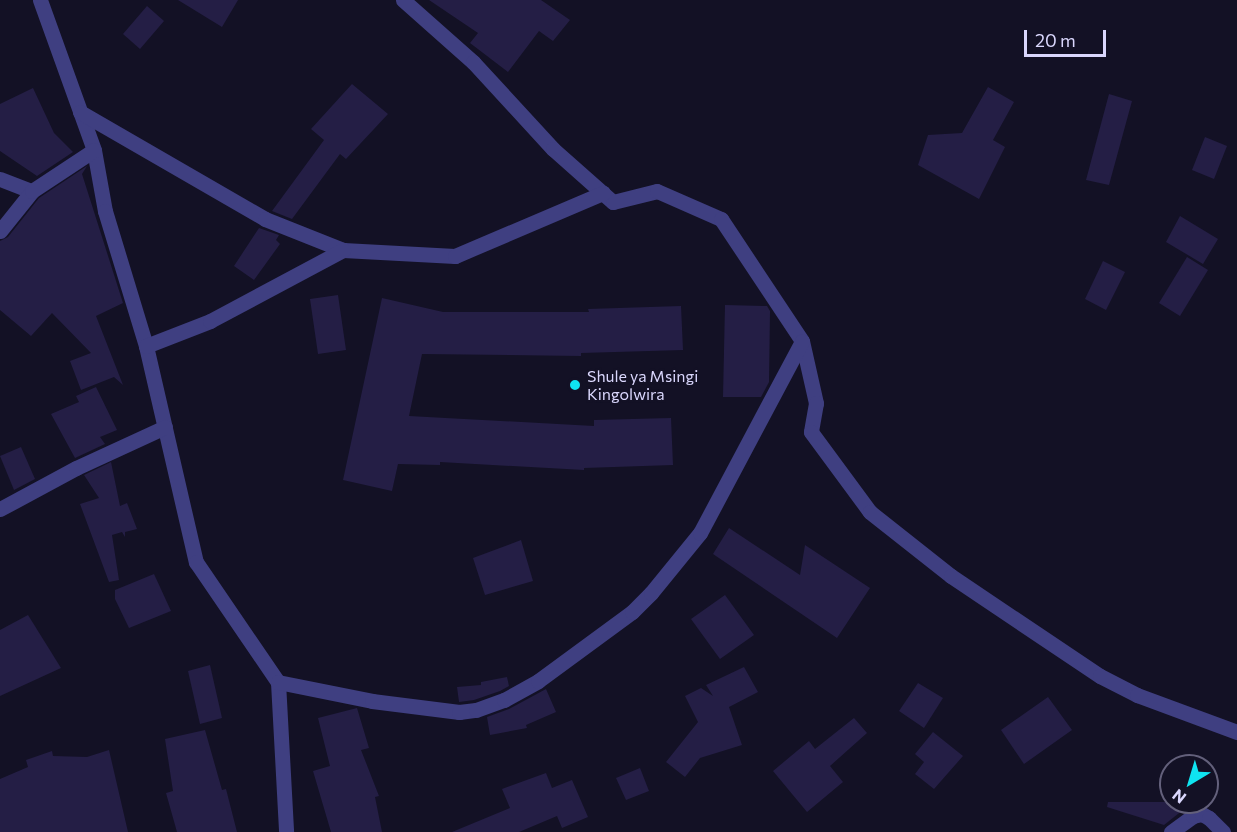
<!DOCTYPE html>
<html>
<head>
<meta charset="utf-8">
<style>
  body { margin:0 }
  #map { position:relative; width:1237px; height:832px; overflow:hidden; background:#131125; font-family:Commissioner,sans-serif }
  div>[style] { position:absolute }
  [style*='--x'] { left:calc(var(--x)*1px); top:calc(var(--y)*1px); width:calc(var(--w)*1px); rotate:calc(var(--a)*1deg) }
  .building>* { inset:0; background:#241e45 }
  .minor>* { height:15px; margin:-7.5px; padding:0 7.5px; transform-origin:7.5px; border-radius:7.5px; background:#3f3f81 }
  .dots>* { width:16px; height:16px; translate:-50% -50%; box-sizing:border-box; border:3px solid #131125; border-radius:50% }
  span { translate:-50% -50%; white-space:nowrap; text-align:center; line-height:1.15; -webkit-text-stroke:4.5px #131125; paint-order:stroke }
  .poi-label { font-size:16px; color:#dad7fd }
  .left { translate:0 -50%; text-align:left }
  .north { position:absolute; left:1159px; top:754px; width:60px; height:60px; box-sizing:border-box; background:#131125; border:2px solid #63607b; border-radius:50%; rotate:218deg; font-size:16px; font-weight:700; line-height:24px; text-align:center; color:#dad7fd }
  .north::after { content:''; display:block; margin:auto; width:21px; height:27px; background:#0fe4f1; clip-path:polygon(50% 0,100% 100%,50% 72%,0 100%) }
  .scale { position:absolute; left:1024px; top:30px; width:82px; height:27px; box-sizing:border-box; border:3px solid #dad7fd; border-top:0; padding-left:8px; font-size:18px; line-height:21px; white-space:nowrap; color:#dad7fd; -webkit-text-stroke:4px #131125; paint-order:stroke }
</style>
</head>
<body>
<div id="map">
  <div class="building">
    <i style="clip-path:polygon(178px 0,238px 0,222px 27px)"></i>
    <i style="clip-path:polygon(429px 0,541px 0,570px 20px,553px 41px,539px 31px,508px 72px,470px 43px,478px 33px)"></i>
    <i style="clip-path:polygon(147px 6px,164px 21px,140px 49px,123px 34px)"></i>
    <i style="clip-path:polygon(352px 84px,388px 114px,346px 159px,340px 154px,292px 219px,272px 211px,324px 140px,311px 129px)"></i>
    <i style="clip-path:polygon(988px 87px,1014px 102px,993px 140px,1005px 147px,979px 199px,918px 165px,928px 135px,962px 133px)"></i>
    <i style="clip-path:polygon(33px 88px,54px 133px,73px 152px,37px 176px,0 151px,0 104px)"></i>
    <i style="clip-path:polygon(1109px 94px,1132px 101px,1109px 185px,1086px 180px)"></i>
    <i style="clip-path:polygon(1205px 137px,1227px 146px,1214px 179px,1192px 170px)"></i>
    <i style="clip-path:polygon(87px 166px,82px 174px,123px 303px,96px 316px,123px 385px,114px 377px,81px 390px,70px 361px,91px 353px,52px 313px,31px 336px,0 310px,0 241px,8px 237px,39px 198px)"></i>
    <i style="clip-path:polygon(1180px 216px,1218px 239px,1203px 264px,1166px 242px)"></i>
    <i style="clip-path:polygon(259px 228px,279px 235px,276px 240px,280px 244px,254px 280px,234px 266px)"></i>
    <i style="clip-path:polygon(1187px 257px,1208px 270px,1180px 316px,1159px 303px)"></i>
    <i style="clip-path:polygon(1103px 261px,1125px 272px,1106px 310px,1085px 299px)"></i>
    <i style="clip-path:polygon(338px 295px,346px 350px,318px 354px,310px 299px)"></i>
    <i style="clip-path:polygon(382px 298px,443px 312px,589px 312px,588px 309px,681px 306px,683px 350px,581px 353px,581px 356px,422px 354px,409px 416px,594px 426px,594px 420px,671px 418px,673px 465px,584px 468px,584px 470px,440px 462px,440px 465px,398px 464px,392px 491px,343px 480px)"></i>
    <i style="clip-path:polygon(725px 305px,767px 306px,770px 311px,769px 382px,761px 397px,723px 397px)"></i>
    <i style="clip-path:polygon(96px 387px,117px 430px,100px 437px,105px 444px,75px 458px,51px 414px,79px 402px,76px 396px)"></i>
    <i style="clip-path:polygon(21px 447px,35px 479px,14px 490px,0 456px)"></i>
    <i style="clip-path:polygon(111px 462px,120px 506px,127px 503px,137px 529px,125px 532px,125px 537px,122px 532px,112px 535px,119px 580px,109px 582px,80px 504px,99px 498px,84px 475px)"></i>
    <i style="clip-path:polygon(729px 528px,800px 575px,805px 545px,870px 588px,837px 638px,713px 554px)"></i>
    <i style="clip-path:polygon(521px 540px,533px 581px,485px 595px,473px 558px)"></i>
    <i style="clip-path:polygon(154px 574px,171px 611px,129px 628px,115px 599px,115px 590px)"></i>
    <i style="clip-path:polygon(725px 595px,754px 635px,720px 659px,691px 619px)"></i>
    <i style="clip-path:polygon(28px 615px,61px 668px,0 696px,0 630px)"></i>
    <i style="clip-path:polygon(210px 665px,222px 718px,200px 724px,188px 671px)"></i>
    <i style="clip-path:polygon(744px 667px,758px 692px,729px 707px,742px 745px,700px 758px,685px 777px,666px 762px,698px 722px,685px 696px,701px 688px,713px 696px,706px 685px)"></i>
    <i style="clip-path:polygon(507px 677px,509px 686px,500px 691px,474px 700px,459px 702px,457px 687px,481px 685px,481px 682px)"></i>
    <i style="clip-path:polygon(918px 683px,943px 698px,924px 728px,899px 711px)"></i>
    <i style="clip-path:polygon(546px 689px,556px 712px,526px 725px,527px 728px,490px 735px,487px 717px,509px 709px)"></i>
    <i style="clip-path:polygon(1048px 697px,1072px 730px,1024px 764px,1001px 730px)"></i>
    <i style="clip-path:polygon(357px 708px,369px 748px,361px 750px,379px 796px,375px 797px,382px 832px,331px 832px,313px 771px,330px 766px,318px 718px)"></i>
    <i style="clip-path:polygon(854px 718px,867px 733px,830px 766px,843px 782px,807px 812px,773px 771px,809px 741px,815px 749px)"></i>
    <i style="clip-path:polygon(205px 730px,222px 790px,226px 789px,237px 832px,177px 832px,166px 793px,173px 791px,165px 739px)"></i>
    <i style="clip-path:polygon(933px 732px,963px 756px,934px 789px,915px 774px,924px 762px,915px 754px)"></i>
    <i style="clip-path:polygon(109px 750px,128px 832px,0 832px,0 779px,28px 767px,26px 760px,52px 751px,53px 756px,87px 757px)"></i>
    <i style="clip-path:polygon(640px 768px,649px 791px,626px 800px,616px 778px)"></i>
    <i style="clip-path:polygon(546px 773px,552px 788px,572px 780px,588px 817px,562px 828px,557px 816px,519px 832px,452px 832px,510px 808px,502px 789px)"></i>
    <i style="clip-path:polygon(1108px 802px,1193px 802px,1164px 825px,1107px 807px)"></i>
  </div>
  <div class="minor">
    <i style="--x:40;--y:0;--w:159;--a:70.2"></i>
    <i style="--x:94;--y:150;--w:62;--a:79.8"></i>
    <i style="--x:105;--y:211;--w:141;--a:73.1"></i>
    <i style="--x:146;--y:346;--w:222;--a:77"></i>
    <i style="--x:196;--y:562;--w:145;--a:55.7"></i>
    <i style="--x:278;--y:682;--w:150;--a:86.9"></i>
    <i style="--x:403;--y:0;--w:94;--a:41.5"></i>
    <i style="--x:473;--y:62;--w:118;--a:47.4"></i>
    <i style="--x:553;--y:149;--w:80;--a:41.5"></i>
    <i style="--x:613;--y:202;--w:45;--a:-14"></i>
    <i style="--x:657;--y:191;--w:70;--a:23.6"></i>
    <i style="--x:721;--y:219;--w:146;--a:56.4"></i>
    <i style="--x:802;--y:341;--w:64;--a:77.3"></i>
    <i style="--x:816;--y:403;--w:29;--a:100"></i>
    <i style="--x:811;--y:432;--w:99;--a:53.6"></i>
    <i style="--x:870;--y:512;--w:103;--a:38.3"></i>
    <i style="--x:951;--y:576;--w:179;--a:33.9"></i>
    <i style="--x:1100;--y:676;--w:42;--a:27.2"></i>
    <i style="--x:1137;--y:695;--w:107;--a:20.3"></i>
    <i style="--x:80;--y:112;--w:214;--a:30"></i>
    <i style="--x:265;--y:219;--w:84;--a:21.7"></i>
    <i style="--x:343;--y:250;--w:112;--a:3.1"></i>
    <i style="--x:455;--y:256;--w:161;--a:-23.1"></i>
    <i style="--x:0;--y:179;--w:34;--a:21"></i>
    <i style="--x:0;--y:231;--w:51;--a:-51.3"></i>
    <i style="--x:32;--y:191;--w:74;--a:-33.5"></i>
    <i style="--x:146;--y:346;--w:69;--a:-21.3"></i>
    <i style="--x:210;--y:321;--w:151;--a:-28.1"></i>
    <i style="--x:0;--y:509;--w:86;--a:-28.3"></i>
    <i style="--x:76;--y:468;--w:98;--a:-24.7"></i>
    <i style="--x:278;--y:682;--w:96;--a:11.4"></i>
    <i style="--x:372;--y:701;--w:88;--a:7.2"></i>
    <i style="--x:459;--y:712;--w:17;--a:-7"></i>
    <i style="--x:476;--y:710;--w:30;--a:-20"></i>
    <i style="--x:504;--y:700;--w:39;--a:-29"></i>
    <i style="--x:538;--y:681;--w:117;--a:-36.3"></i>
    <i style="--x:632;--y:612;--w:27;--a:-45"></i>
    <i style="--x:651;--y:593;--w:77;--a:-50.8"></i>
    <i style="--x:700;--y:533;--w:217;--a:-62"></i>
    <i style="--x:1171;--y:832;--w:27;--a:-36"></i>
    <i style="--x:1193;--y:816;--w:9;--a:-13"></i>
    <i style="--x:1202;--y:814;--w:8;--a:30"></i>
    <i style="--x:1209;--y:818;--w:20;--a:45"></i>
  </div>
  <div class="dots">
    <i style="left:575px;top:385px;background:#0fe4f1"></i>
  </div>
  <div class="poi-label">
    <span class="left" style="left:587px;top:385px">Shule ya Msingi<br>Kingolwira</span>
  </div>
  <div class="north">N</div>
  <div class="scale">20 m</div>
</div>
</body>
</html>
